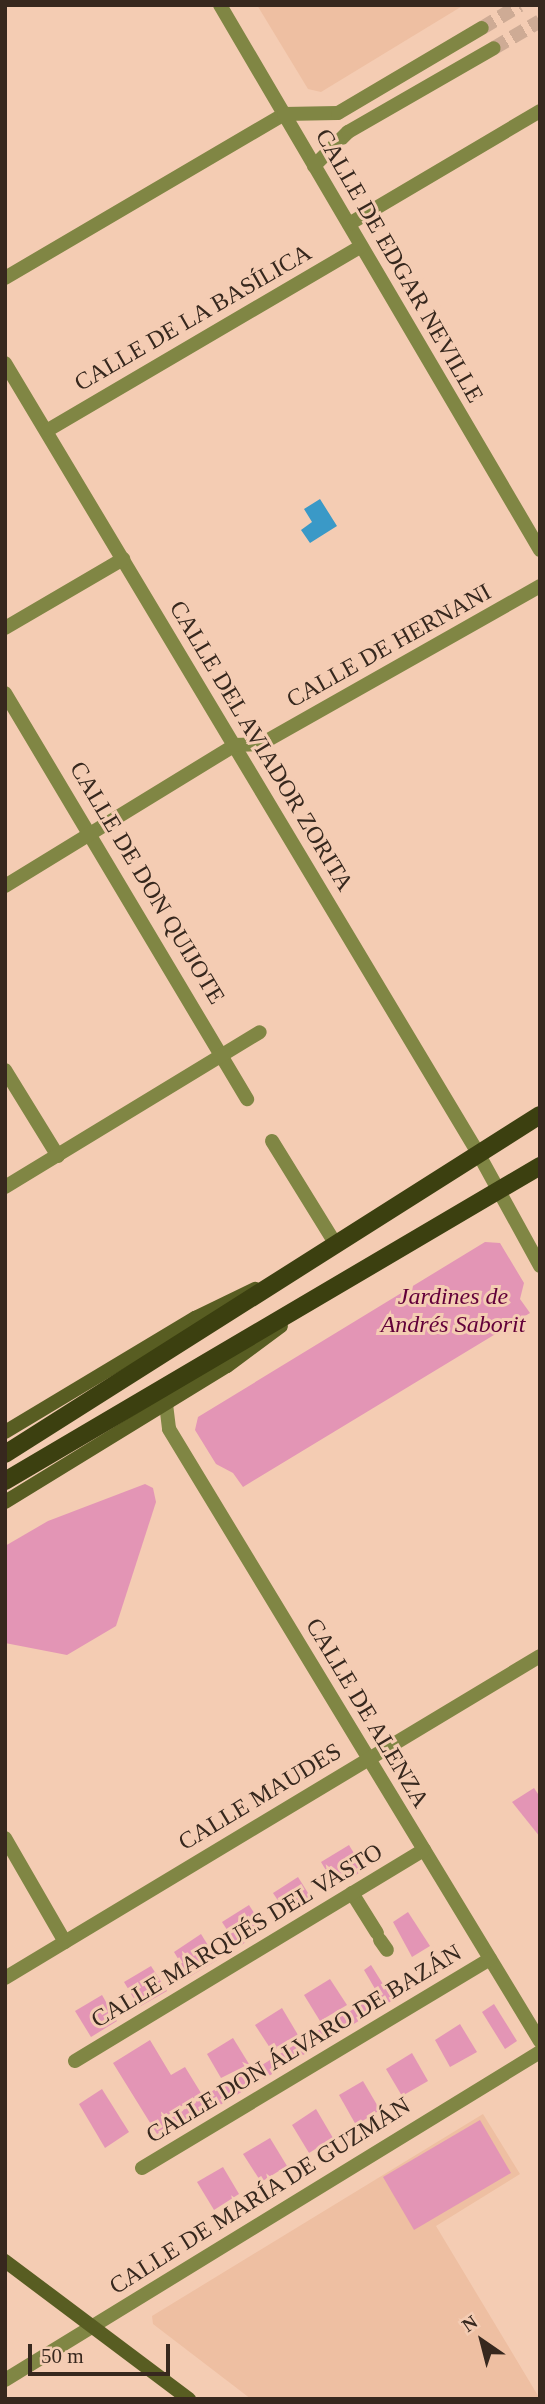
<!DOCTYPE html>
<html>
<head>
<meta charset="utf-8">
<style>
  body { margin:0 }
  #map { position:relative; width:545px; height:2404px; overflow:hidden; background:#f4ccb3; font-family:Georgia,serif }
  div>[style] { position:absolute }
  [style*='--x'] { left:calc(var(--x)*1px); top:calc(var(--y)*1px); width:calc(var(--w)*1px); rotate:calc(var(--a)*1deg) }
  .built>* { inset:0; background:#eebfa2 }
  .green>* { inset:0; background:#e395b5 }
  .water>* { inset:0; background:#3a99c7 }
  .street-tunnel>* { height:14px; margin-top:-7px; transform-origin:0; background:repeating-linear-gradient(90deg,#ceab95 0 14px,transparent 0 21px) }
  .street>* { height:14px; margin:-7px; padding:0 7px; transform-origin:7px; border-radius:7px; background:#808644 }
  .secondary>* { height:14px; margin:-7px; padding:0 7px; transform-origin:7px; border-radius:7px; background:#585d22 }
  .primary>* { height:18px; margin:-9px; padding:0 9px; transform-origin:9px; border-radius:9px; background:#3c4010 }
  span { translate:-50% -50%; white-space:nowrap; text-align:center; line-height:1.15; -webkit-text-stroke:6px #f4ccb3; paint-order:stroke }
  .street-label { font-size:24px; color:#37281e }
  .park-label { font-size:24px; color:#620039; font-style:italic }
  .frame { position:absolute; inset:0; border:7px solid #37281e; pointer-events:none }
  .north { position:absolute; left:447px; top:2306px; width:70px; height:70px; -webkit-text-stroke:5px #f4ccb3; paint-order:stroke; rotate:325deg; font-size:19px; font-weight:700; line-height:28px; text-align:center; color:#37281e }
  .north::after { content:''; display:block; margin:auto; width:24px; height:32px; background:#37281e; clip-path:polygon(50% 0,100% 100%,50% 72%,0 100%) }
  .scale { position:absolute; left:28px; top:2344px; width:142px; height:32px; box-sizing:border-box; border:4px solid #37281e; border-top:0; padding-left:9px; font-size:21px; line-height:24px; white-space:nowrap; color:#37281e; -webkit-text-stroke:5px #f4ccb3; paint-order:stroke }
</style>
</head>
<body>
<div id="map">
  <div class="built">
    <i style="clip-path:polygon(257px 5px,464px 5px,321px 92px,308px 89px)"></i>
    <i style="clip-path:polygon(483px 2114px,520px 2174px,436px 2226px,540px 2399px,251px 2399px,153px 2324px,152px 2316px)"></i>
  </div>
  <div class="green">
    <i style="clip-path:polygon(485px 1242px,500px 1243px,524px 1283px,520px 1299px,530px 1313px,243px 1487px,233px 1473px,216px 1464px,195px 1430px,198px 1417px)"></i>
    <i style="clip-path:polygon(145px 1484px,153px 1488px,156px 1502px,116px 1626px,67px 1655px,5px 1643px,5px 1546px,48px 1521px)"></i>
    <i style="clip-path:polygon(534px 1788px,540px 1797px,540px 1837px,512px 1802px)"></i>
    <i style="clip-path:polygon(349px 1845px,364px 1870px,336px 1887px,321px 1862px)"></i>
    <i style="clip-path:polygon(298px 1877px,313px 1901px,288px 1916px,273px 1893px)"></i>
    <i style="clip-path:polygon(249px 1905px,265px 1930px,238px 1947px,222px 1922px)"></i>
    <i style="clip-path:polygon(408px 1912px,430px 1946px,412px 1957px,393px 1922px)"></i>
    <i style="clip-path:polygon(201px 1934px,217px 1960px,189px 1977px,174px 1952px)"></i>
    <i style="clip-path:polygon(371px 1965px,393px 2000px,264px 2079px,257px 2068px,378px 1994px,364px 1970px)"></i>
    <i style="clip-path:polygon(151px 1966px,167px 1991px,139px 2007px,124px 1982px)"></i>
    <i style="clip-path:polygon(330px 1979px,347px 2005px,320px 2021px,304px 1995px)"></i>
    <i style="clip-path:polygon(102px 1995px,117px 2021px,91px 2037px,75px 2011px)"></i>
    <i style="clip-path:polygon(494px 2004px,517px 2041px,505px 2049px,482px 2012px)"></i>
    <i style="clip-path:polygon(282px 2008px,298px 2035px,272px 2051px,255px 2025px)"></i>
    <i style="clip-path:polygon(460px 2024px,477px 2052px,450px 2067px,435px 2040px)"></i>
    <i style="clip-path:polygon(233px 2038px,249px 2064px,221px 2078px,207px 2054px)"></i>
    <i style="clip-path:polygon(150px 2040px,171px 2075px,185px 2067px,201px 2093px,162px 2119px,167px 2128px,157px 2134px,113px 2063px)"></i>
    <i style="clip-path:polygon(412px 2053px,428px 2081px,402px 2096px,386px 2069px)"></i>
    <i style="clip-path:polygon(251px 2070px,257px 2079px,248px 2088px,176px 2132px,168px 2120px,240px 2073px)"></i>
    <i style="clip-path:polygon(363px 2081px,380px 2110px,356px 2125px,339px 2095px)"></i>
    <i style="clip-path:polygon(102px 2089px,129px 2132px,105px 2148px,79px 2104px)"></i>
    <i style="clip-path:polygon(316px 2109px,333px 2138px,309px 2153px,292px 2125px)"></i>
    <i style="clip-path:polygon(480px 2120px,511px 2173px,414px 2230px,383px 2177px)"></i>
    <i style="clip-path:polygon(270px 2138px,287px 2166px,261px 2182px,243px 2154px)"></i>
    <i style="clip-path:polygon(223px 2167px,239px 2194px,214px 2210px,197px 2182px)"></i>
  </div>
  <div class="water">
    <i style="clip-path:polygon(320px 499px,337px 526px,310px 543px,301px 530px,312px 522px,304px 509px)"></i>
  </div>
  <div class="street-tunnel">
    <i style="--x:482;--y:28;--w:44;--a:-31.2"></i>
    <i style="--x:494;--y:48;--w:53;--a:-30.4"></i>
  </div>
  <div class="street">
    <i style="--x:220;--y:5;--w:632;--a:59.58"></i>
    <i style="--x:314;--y:166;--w:48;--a:-45"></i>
    <i style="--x:348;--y:132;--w:168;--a:-29.9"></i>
    <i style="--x:349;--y:224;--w:222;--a:-30.6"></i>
    <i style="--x:5;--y:278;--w:324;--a:-30.4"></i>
    <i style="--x:284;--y:114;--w:54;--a:-1.1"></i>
    <i style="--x:338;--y:113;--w:167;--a:-30.6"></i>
    <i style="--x:5;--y:363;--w:921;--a:59.09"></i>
    <i style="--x:478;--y:1153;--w:129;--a:61.2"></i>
    <i style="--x:48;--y:430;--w:363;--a:-30.4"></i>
    <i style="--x:5;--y:628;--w:137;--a:-30.3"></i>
    <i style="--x:5;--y:693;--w:473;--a:59.2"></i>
    <i style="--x:5;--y:886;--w:270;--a:-31.5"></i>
    <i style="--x:235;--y:745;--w:26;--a:-2"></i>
    <i style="--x:261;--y:744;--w:321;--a:-29.5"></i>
    <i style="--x:5;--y:1070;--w:101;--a:58.4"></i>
    <i style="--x:272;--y:1141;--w:120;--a:58.3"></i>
    <i style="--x:5;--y:1187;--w:298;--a:-31.3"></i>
    <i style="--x:166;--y:1404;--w:25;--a:83"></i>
    <i style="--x:169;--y:1429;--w:716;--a:58.78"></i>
    <i style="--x:5;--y:1838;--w:120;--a:60"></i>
    <i style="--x:352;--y:1893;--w:47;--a:58"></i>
    <i style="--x:380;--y:1940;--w:12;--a:55"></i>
    <i style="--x:5;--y:1978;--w:624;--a:-31.04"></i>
    <i style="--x:75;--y:2061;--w:408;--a:-31.2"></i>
    <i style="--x:142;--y:2168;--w:406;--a:-31"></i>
    <i style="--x:5;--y:2380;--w:628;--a:-31.51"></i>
  </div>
  <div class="secondary">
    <i style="--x:5;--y:1432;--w:222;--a:-31"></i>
    <i style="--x:195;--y:1318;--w:67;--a:-25.8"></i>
    <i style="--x:5;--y:1502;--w:260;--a:-31.5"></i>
    <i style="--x:227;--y:1366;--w:67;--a:-36.5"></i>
    <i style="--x:5;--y:2261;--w:230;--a:36.9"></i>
  </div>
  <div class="primary">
    <i style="--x:5;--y:1454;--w:633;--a:-32.36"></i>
    <i style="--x:5;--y:1481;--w:621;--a:-30.49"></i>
  </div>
  <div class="street-label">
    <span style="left:399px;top:266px;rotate:60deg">CALLE DE EDGAR NEVILLE</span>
    <span style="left:193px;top:318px;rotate:-30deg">CALLE DE LA BASÍLICA</span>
    <span style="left:389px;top:646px;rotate:-29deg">CALLE DE HERNANI</span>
    <span style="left:261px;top:746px;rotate:59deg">CALLE DEL AVIADOR ZORITA</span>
    <span style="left:147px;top:883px;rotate:59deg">CALLE DE DON QUIJOTE</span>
    <span style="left:367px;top:1713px;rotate:59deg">CALLE DE ALENZA</span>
    <span style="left:260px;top:1797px;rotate:-31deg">CALLE MAUDES</span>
    <span style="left:237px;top:1936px;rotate:-31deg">CALLE MARQUÉS DEL VASTO</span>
    <span style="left:304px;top:2044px;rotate:-31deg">CALLE DON ÁLVARO DE BAZÁN</span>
    <span style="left:260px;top:2196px;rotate:-32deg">CALLE DE MARÍA DE GUZMÁN</span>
  </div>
  <div class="park-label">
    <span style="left:453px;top:1311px">Jardines de<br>Andrés Saborit</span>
  </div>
  <div class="frame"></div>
  <div class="north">N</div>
  <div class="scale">50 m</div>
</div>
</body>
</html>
